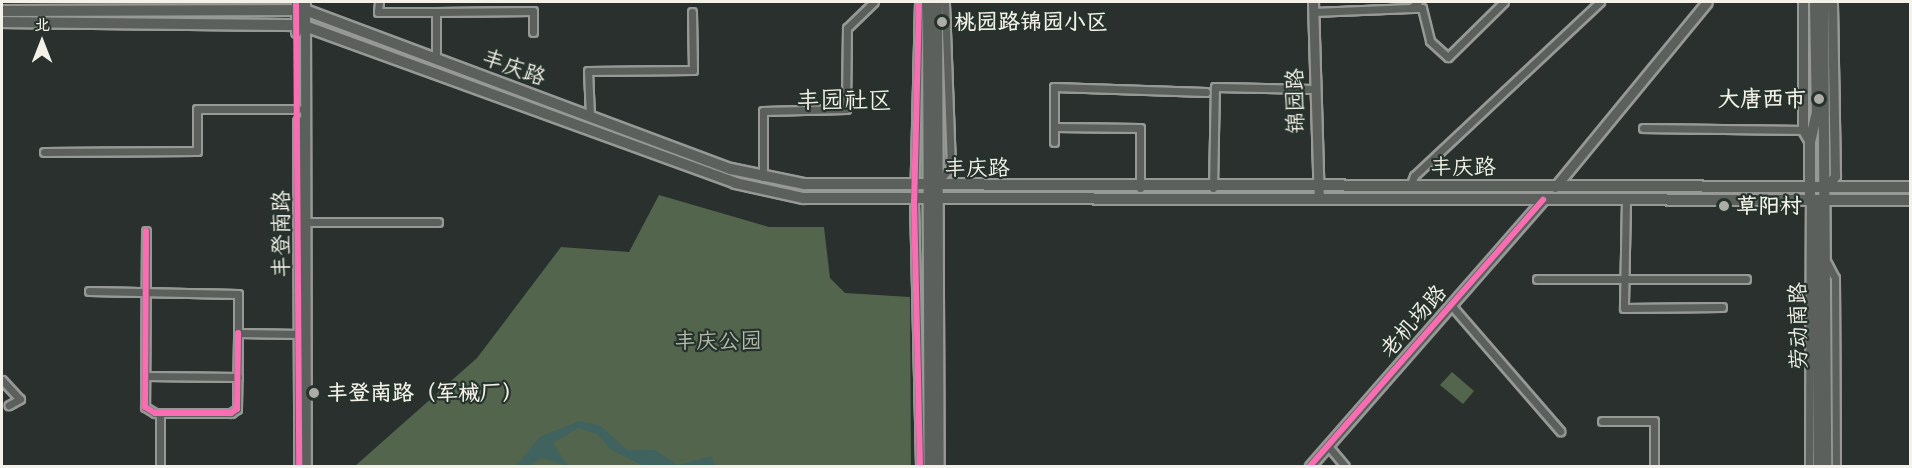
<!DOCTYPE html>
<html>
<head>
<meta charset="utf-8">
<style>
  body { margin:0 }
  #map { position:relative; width:1912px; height:468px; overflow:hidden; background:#29302d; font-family:"Patrick Hand","LXGW WenKai TC",sans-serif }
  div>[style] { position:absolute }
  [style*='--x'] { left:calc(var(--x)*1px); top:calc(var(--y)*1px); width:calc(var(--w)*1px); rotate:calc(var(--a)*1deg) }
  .green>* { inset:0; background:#53654c }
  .water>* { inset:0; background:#406360 }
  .roads { filter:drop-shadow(2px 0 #969996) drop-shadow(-2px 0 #969996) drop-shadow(0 2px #969996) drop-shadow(0 -2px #969996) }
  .minor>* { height:7px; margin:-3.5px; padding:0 3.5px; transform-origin:3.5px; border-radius:3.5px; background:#5c605c }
  .tertiary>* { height:9px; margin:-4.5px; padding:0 4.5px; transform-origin:4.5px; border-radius:4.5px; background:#5c605c }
  .secondary>* { height:10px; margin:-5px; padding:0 5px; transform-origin:5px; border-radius:5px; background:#5c605c }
  .primary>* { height:10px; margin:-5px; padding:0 5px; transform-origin:5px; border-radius:5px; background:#5c605c }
  .cycleway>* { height:6px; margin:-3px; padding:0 3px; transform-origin:3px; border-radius:3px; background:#f96db3 }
  .dots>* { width:16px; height:16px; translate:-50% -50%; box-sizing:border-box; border:3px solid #26332d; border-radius:50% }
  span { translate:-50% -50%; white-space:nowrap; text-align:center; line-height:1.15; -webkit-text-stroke:4.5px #26332d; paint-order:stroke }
  .poi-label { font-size:22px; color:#f4f1e8; font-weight:700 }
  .left { translate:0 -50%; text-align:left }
  .right { translate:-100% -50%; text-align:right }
  .street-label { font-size:22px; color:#f4f1e8 }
  .park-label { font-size:22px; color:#b6bcac }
  .neighbourhood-label { font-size:24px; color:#f4f1e8 }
  .frame { position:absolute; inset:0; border:3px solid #f4f1e8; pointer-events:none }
  .north { position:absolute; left:12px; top:12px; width:60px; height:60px; -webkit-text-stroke:4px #26332d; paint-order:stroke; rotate:0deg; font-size:16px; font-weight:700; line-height:24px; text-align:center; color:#f4f1e8 }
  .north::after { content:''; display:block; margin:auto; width:21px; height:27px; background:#f4f1e8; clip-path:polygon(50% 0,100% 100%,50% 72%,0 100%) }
</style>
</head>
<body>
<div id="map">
  <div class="green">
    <i style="clip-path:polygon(659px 195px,769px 227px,824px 227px,830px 278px,845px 293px,910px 297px,911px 466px,355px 466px,477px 358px,561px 247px,629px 252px)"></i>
    <i style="clip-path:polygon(1452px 372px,1474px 391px,1463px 404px,1440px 385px)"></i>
  </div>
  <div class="water">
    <i style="clip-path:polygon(579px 421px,600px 425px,627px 450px,655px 450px,678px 465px,711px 456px,715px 466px,644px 466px,611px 450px,597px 434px,578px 428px,553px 443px,568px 466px,542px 458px,530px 466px,516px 466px,540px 437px)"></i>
  </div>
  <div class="roads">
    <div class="minor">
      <i style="--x:379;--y:2;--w:10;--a:96"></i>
      <i style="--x:378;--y:12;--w:58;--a:0"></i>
      <i style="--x:919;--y:2;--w:199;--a:91.4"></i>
      <i style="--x:914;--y:201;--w:265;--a:88.7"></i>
      <i style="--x:1411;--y:8;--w:11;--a:0"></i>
      <i style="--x:1422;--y:8;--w:34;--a:76"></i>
      <i style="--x:1430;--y:41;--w:24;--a:42"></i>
      <i style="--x:1448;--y:57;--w:78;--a:-44.5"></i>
      <i style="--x:1313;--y:12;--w:98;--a:-2.3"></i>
      <i style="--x:1411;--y:8;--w:9;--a:-41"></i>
      <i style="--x:436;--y:59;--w:47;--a:-90"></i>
      <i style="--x:436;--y:12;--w:97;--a:-0.6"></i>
      <i style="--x:533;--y:11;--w:21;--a:90"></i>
      <i style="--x:590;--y:116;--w:45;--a:-92.5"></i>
      <i style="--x:588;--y:71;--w:105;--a:-0.5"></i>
      <i style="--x:693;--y:70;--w:58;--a:-91"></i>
      <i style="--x:1054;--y:127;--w:86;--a:0.7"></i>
      <i style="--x:1140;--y:128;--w:60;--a:90"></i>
      <i style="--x:1643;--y:128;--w:160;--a:0.7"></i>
      <i style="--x:1054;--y:142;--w:55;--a:-90"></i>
      <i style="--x:1054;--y:87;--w:152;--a:1.9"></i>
      <i style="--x:44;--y:152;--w:153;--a:-0.4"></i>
      <i style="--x:197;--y:151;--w:42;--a:-90"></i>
      <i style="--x:197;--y:109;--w:101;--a:0"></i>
      <i style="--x:763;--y:177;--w:66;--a:-90"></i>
      <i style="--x:763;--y:111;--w:83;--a:-1.4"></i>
      <i style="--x:846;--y:109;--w:81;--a:-89.3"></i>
      <i style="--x:847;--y:28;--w:37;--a:-44"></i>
      <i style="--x:940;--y:179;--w:16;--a:-47"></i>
      <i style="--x:951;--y:167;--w:165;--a:-92.1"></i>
      <i style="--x:1410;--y:186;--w:11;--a:-68"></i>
      <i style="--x:1414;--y:176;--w:255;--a:-43.1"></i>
      <i style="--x:1213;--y:188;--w:101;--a:-88.9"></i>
      <i style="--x:1215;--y:87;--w:99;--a:1.2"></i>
      <i style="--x:1626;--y:200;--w:108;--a:91.1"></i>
      <i style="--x:1624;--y:308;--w:98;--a:-0.6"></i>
      <i style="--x:306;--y:222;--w:132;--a:0"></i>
      <i style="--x:146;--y:231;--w:176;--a:90.3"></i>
      <i style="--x:145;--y:407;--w:12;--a:31"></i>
      <i style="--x:155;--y:413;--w:76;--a:0"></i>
      <i style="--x:231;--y:413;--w:7;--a:-34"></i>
      <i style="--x:237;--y:409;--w:76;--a:-89.2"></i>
      <i style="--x:1826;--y:261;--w:19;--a:62"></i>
      <i style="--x:1835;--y:278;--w:188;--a:89.7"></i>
      <i style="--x:1537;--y:279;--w:209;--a:0"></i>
      <i style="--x:89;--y:291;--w:149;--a:1.2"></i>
      <i style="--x:238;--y:294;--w:39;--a:90"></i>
      <i style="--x:238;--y:333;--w:62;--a:0.9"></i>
      <i style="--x:1451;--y:305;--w:167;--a:49.1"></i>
      <i style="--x:145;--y:376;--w:93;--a:0.6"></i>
      <i style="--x:2;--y:380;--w:26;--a:47"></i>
      <i style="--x:20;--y:399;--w:13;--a:151"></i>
      <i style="--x:160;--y:413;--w:53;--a:90"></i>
      <i style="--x:1602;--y:421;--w:52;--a:0"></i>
      <i style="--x:1654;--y:421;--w:45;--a:90"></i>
      <i style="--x:1328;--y:446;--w:26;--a:50"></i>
      <i style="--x:1809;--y:466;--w:266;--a:-89.8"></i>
    </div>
    <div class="tertiary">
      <i style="--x:296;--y:2;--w:30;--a:90"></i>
      <i style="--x:305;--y:2;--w:464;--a:89.9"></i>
      <i style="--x:1313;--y:2;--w:197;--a:88.3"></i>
      <i style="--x:1803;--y:2;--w:128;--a:90"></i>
      <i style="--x:1803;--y:130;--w:14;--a:60"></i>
      <i style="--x:298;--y:121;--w:345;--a:89.8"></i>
      <i style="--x:1827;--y:186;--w:13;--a:-51"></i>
      <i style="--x:1835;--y:176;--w:174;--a:-91"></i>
      <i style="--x:1555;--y:187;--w:239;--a:-50.6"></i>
      <i style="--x:1310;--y:466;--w:354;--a:-48.8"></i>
    </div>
    <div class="secondary">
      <i style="--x:928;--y:2;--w:464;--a:89.8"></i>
      <i style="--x:937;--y:2;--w:464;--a:89.8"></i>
      <i style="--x:1815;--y:2;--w:110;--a:89"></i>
      <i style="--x:1817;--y:112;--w:31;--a:103"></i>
      <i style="--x:1810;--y:142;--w:58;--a:90"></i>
      <i style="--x:1810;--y:200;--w:11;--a:52"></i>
      <i style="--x:1817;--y:209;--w:257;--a:89.6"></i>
      <i style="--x:1823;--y:2;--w:464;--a:89.6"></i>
    </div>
    <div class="primary">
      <i style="--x:2;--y:11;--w:303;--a:-0.2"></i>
      <i style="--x:305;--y:10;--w:455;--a:20.5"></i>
      <i style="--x:731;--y:169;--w:75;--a:11.6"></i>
      <i style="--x:804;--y:184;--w:1106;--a:0.16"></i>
      <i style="--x:2;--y:22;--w:300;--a:0.6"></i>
      <i style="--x:302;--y:25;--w:461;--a:20"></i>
      <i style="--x:735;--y:183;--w:70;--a:12.4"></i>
      <i style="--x:803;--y:198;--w:1107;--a:0.1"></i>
    </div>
  </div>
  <div class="cycleway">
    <i style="--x:296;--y:2;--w:464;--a:89.6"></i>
    <i style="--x:919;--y:2;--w:199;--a:91.4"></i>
    <i style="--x:914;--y:201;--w:265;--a:88.7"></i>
    <i style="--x:146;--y:231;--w:176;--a:90.3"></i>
    <i style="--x:145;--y:407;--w:12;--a:31"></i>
    <i style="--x:155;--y:413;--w:76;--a:0"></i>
    <i style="--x:231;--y:413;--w:7;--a:-34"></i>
    <i style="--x:237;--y:409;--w:76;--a:-89.2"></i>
    <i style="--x:1310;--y:466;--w:354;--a:-48.8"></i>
  </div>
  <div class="dots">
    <i style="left:942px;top:22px;background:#adada7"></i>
    <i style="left:1819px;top:99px;background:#adada7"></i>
    <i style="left:1724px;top:206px;background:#adada7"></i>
    <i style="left:314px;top:393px;background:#adada7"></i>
  </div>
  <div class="poi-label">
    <span class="left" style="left:954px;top:22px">桃园路锦园小区</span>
    <span class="right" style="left:1806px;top:99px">大唐西市</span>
    <span class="left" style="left:1736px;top:206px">草阳村</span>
    <span class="left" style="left:326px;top:393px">丰登南路（军械厂）</span>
  </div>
  <div class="street-label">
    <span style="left:514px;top:67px;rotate:20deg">丰庆路</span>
    <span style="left:1295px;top:101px;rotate:-91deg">锦园路</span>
    <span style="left:1463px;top:167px">丰庆路</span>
    <span style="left:977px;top:168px">丰庆路</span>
    <span style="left:281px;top:234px;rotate:-90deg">丰登南路</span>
    <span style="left:1413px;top:321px;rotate:-49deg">老机场路</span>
    <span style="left:1798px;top:326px;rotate:-91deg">劳动南路</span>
  </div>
  <div class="park-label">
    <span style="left:718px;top:341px">丰庆公园</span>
  </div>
  <div class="neighbourhood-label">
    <span style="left:844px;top:100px">丰园社区</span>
  </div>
  <div class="frame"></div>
  <div class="north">北</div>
</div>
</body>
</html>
